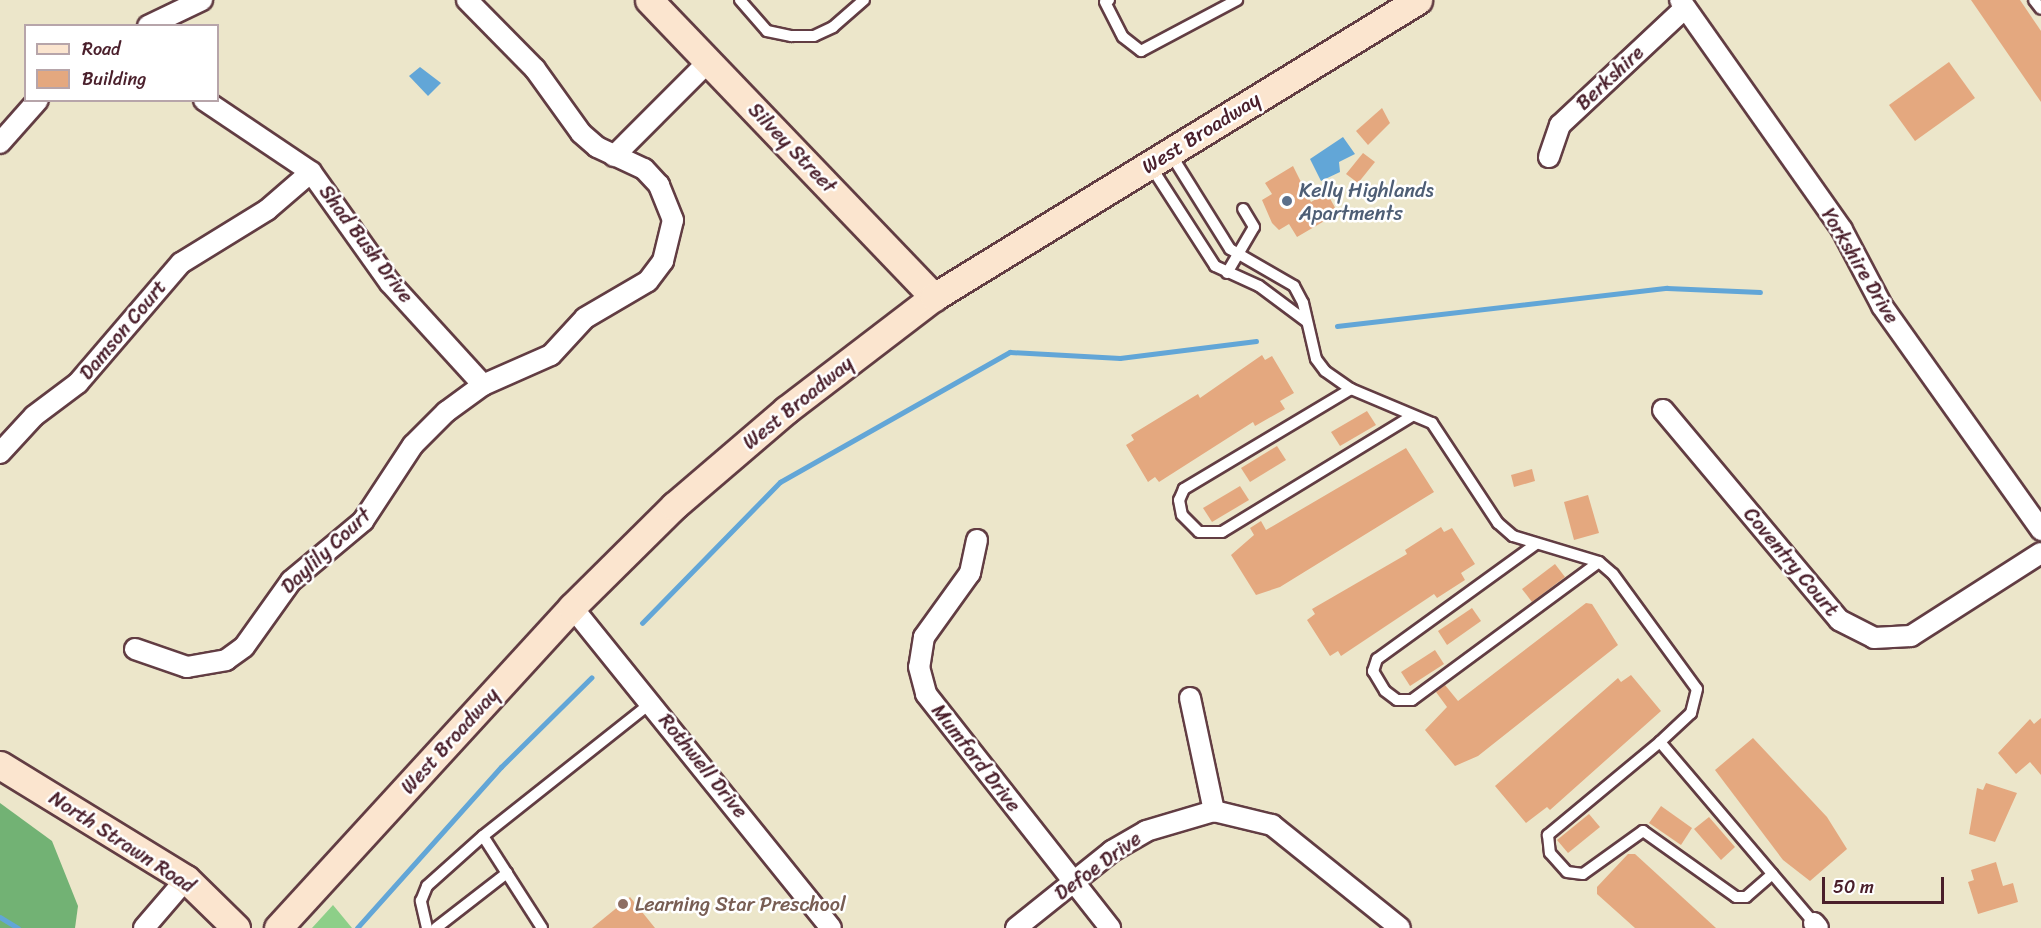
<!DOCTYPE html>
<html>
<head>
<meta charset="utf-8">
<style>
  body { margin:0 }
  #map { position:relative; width:2041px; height:928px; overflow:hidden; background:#ece6ca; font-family:Sriracha,sans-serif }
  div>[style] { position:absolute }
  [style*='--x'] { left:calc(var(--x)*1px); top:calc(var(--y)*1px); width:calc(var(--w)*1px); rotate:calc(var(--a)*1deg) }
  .green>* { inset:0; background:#8dcf88 }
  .forest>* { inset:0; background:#72b274 }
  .water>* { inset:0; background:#62a6d7 }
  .stream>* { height:4.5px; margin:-2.25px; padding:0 2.25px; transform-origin:2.25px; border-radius:2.25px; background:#62a6d7 }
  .building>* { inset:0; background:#e4a87f }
  .roads { filter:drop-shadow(2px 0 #623d43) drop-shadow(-2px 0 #623d43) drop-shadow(0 2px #623d43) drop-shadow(0 -2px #623d43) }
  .lane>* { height:10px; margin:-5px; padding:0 5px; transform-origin:5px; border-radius:5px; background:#fff }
  .street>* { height:20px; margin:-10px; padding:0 10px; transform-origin:10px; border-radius:10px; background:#fff }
  .secondary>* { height:27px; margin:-13.5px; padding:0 13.5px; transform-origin:13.5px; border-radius:13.5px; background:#fbe5cf }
  .dots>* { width:16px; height:16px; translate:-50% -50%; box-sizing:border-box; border:3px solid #fff; border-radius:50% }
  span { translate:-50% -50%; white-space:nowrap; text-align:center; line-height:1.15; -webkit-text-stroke:5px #fff; paint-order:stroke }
  .street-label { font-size:20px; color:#4a1f2b }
  .service-label { font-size:20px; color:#4e5e75 }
  .left { translate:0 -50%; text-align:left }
  .education-label { font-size:20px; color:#785e54 }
  .legend { position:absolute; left:24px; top:24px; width:195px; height:78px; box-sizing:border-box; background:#fff; border:2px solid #b7a5aa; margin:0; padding:8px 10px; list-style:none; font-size:18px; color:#4a1f2b }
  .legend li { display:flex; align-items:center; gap:12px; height:30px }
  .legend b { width:30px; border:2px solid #b7a5aa }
  .scale { position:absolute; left:1822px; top:877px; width:122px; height:27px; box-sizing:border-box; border:3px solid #4a1f2b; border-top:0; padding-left:8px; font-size:18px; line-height:21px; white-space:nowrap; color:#4a1f2b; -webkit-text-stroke:4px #fff; paint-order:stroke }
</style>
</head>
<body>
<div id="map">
  <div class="green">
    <i style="clip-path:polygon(333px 905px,352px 928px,312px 928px)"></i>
  </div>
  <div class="forest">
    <i style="clip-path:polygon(0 803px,52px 841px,78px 906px,75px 928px,0 928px)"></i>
  </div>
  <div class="water">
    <i style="clip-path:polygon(420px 67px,441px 83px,428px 96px,409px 76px)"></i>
    <i style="clip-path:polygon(1343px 137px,1355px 154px,1339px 162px,1340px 172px,1321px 181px,1310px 159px)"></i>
  </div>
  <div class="stream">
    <i style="--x:1337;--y:326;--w:332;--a:-6.6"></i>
    <i style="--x:1667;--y:288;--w:93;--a:2.5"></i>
    <i style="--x:642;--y:623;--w:197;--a:-45.6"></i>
    <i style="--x:780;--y:482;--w:264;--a:-29.5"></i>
    <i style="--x:1010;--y:352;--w:110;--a:3.1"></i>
    <i style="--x:1120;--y:358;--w:137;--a:-7.1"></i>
    <i style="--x:0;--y:917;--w:21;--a:31"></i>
    <i style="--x:357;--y:928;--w:216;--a:-48.2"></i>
    <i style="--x:501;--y:767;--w:127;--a:-44.7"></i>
  </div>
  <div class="building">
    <i style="clip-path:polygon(1971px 0,2020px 0,2041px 31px,2041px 102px)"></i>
    <i style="clip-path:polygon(1949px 62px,1975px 98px,1915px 141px,1889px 105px)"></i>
    <i style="clip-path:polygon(1382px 108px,1390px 123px,1368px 145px,1356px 131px)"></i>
    <i style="clip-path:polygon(1363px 153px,1375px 162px,1358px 183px,1346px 174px)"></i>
    <i style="clip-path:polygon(1293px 166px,1311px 202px,1327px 193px,1338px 213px,1297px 237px,1289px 224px,1279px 230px,1272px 223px,1262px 200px,1272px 194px,1265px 183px)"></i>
    <i style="clip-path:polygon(1262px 355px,1265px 360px,1272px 356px,1294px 393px,1280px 401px,1285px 409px,1255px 426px,1253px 422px,1159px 482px,1155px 477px,1148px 482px,1126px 445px,1134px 440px,1131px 435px,1198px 394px,1200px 398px)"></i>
    <i style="clip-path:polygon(1367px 411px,1376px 425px,1340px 446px,1331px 432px)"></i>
    <i style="clip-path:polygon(1277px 446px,1286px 460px,1250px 482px,1241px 468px)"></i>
    <i style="clip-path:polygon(1406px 448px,1434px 492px,1280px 587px,1256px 595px,1231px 555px,1254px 535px,1250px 528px,1261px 521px,1266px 530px)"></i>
    <i style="clip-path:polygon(1532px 469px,1535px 481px,1514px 487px,1511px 475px)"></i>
    <i style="clip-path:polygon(1240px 486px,1249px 500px,1212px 522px,1203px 508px)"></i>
    <i style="clip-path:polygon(1588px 495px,1599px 533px,1574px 540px,1564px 502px)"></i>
    <i style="clip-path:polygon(1441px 527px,1444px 532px,1452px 528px,1475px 564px,1461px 573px,1465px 580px,1437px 598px,1434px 594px,1341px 656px,1338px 651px,1330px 656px,1307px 620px,1315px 614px,1312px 609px,1407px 554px,1405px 550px)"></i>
    <i style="clip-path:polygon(1555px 564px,1565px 577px,1532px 602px,1522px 589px)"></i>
    <i style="clip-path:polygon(1586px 603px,1592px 604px,1618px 645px,1478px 756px,1455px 766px,1425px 730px,1447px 707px,1436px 692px,1445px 685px,1458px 701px)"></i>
    <i style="clip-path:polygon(1472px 608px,1481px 621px,1447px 645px,1438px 631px)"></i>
    <i style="clip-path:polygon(1435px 650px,1444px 664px,1410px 686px,1401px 672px)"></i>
    <i style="clip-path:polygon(1631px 675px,1661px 711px,1550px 810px,1547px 807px,1526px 823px,1495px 786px,1618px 678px,1621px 682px)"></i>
    <i style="clip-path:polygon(2041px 718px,2041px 775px,2030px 762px,2016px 774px,1998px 753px,2030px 719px,2034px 724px)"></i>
    <i style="clip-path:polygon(1753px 738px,1827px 817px,1847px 849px,1810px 881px,1783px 860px,1715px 770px)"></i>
    <i style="clip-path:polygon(1986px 783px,2017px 793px,1995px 842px,1969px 834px,1977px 788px,1983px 790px)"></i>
    <i style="clip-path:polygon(1661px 806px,1692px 828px,1681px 845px,1649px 823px)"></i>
    <i style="clip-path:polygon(1589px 814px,1600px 827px,1568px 853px,1557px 840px)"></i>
    <i style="clip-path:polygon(1709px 817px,1735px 847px,1721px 860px,1694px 829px)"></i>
    <i style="clip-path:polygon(1628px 854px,1635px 854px,1716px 928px,1635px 928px,1597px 894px,1597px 887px)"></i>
    <i style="clip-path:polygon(1996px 862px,2003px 886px,2013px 883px,2018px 902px,1978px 914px,1968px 882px,1974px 880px,1971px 870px)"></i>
    <i style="clip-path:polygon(630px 897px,655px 928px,592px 928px)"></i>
  </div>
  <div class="roads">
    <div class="lane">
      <i style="--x:740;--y:0;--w:41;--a:48.9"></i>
      <i style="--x:767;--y:31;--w:25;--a:12"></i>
      <i style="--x:791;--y:36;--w:23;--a:0"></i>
      <i style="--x:814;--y:36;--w:21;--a:-25"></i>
      <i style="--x:833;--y:27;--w:41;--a:-41.1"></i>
      <i style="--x:1109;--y:0;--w:4;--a:153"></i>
      <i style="--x:1105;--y:2;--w:39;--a:63"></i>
      <i style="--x:1123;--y:37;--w:23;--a:38"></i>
      <i style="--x:1141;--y:51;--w:109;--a:-28"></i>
      <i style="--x:2034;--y:0;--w:11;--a:52"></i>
      <i style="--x:1170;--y:153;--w:113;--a:58"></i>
      <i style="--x:1230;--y:249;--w:74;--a:30"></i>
      <i style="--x:1294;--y:286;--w:19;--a:62"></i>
      <i style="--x:1303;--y:303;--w:57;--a:76.9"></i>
      <i style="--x:1316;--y:359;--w:15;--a:53"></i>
      <i style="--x:1325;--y:371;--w:32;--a:35"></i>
      <i style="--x:1351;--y:389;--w:88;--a:22.8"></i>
      <i style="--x:1432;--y:423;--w:120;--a:56.6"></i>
      <i style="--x:1498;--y:523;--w:20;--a:41"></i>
      <i style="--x:1513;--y:536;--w:90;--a:16.8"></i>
      <i style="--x:1599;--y:562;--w:18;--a:41"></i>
      <i style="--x:1613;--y:574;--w:142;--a:53.9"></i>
      <i style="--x:1697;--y:689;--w:25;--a:104"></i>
      <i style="--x:1691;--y:713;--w:42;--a:136.9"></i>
      <i style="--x:1660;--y:742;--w:238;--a:49.6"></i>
      <i style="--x:1150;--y:165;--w:120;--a:57.2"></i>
      <i style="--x:1215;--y:266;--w:48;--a:24.4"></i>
      <i style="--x:1259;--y:286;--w:59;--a:36.7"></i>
      <i style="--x:1227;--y:273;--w:53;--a:-59.6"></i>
      <i style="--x:1254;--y:227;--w:21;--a:-121"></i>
      <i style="--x:1351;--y:389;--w:195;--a:149.1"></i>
      <i style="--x:1184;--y:489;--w:12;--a:114"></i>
      <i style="--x:1179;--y:500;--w:15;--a:79"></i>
      <i style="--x:1182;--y:515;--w:24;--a:45"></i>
      <i style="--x:1199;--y:532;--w:23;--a:0"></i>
      <i style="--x:1222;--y:532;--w:223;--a:-31.4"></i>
      <i style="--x:1536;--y:544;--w:196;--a:144.1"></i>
      <i style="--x:1377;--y:659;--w:13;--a:108"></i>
      <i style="--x:1373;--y:671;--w:23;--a:59"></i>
      <i style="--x:1385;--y:691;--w:15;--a:37"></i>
      <i style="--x:1397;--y:700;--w:15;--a:0"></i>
      <i style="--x:1412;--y:700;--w:232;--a:-36.4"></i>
      <i style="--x:1660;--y:742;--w:146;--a:140.3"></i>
      <i style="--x:1548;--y:835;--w:18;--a:84"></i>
      <i style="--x:1550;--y:853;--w:25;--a:48"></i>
      <i style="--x:1567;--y:872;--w:16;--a:7"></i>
      <i style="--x:1583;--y:874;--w:74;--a:-35.6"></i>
      <i style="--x:1643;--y:831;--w:114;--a:35.4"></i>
      <i style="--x:1736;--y:897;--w:10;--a:0"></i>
      <i style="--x:1746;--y:897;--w:35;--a:-41"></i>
      <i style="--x:427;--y:928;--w:28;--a:-103"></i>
      <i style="--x:421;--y:901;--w:16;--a:-68"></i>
      <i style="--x:427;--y:886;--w:75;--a:-41.8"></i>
      <i style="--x:436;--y:928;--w:90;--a:-37.8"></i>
      <i style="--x:542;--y:928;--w:109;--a:-122.7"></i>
      <i style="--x:483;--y:836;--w:216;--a:-38.4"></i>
    </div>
    <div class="street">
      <i style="--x:1680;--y:0;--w:281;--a:54.8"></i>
      <i style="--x:1842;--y:230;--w:86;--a:62.2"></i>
      <i style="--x:1882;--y:306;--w:275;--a:54.6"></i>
      <i style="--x:148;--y:26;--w:60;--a:-25.7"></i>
      <i style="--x:204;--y:100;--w:129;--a:33.9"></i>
      <i style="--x:311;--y:172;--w:136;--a:54.6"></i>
      <i style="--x:390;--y:283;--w:138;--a:47.6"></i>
      <i style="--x:0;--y:143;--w:57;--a:-48.5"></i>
      <i style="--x:614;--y:156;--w:133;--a:-45"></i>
      <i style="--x:1549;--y:157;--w:34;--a:-71"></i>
      <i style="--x:1560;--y:125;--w:171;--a:-43.1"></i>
      <i style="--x:1663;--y:410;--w:274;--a:50"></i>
      <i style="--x:1839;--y:620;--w:39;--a:27"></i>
      <i style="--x:1874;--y:638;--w:37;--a:-3"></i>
      <i style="--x:1911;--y:636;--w:154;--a:-32.6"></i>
      <i style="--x:0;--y:453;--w:50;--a:-47.4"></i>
      <i style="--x:34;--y:416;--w:55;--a:-36.9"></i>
      <i style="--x:78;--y:383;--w:158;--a:-49.4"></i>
      <i style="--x:181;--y:263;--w:101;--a:-31.6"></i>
      <i style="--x:267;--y:210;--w:58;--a:-40.8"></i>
      <i style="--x:977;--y:540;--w:34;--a:102"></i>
      <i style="--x:970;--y:573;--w:79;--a:125.7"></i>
      <i style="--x:924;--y:637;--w:30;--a:99"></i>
      <i style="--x:919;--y:667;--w:28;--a:75"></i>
      <i style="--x:926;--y:694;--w:298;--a:51.8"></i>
      <i style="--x:572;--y:607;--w:412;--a:51.1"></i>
      <i style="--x:135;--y:649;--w:55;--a:19.1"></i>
      <i style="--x:187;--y:667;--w:40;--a:-10"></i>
      <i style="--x:226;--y:660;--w:22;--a:-36"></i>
      <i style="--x:244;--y:647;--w:81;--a:-54.5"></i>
      <i style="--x:291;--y:581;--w:94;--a:-39.8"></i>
      <i style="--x:363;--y:521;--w:91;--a:-56.7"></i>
      <i style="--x:413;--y:445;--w:47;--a:-45"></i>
      <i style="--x:446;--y:412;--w:46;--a:-36.1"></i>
      <i style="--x:483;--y:385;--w:74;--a:-23.8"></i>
      <i style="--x:551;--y:355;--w:50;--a:-47.4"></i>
      <i style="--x:585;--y:318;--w:73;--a:-30.4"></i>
      <i style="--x:648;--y:281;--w:25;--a:-53"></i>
      <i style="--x:663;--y:261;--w:42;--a:-76.3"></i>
      <i style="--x:673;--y:220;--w:38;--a:-112"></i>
      <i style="--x:659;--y:185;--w:22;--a:-133"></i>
      <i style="--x:644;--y:169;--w:52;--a:-154.9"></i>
      <i style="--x:597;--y:147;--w:21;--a:-139"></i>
      <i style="--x:581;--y:133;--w:79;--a:-125.7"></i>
      <i style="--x:535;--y:69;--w:97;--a:-134.6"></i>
      <i style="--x:1190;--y:698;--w:116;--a:78"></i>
      <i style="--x:1814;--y:923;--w:6;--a:51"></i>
      <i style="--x:144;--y:928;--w:65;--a:-49.4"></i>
      <i style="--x:1016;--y:928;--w:123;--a:-38.7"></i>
      <i style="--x:1112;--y:851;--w:39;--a:-30"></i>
      <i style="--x:1146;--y:831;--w:71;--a:-16.4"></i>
      <i style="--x:1214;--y:811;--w:60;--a:13.6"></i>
      <i style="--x:1272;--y:825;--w:164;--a:38.8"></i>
    </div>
    <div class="secondary">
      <i style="--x:649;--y:0;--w:412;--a:46.2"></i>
      <i style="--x:0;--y:765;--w:218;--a:31.5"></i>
      <i style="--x:186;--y:879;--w:70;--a:44.4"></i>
      <i style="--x:278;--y:928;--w:435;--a:-47.5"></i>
      <i style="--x:572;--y:607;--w:144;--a:-44.7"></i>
      <i style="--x:674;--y:506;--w:148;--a:-40.6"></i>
      <i style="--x:786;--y:410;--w:186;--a:-37.4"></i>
      <i style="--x:934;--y:297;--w:568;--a:-31.53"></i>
    </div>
  </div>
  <div class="dots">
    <i style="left:1287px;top:201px;background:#5c6f8a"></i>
    <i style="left:623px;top:904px;background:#8d6e63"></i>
  </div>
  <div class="street-label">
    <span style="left:1610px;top:78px;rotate:-43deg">Berkshire</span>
    <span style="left:1201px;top:133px;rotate:-32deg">West Broadway</span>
    <span style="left:792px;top:148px;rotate:46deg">Silvey Street</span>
    <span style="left:366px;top:244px;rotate:53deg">Shad Bush Drive</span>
    <span style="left:1860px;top:266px;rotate:59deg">Yorkshire Drive</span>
    <span style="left:123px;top:330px;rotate:-50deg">Damson Court</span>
    <span style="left:798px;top:403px;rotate:-39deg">West Broadway</span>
    <span style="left:326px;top:551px;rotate:-43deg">Daylily Court</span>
    <span style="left:1791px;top:562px;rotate:50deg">Coventry Court</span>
    <span style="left:450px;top:741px;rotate:-48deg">West Broadway</span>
    <span style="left:976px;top:758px;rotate:52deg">Mumford Drive</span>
    <span style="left:703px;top:766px;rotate:51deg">Rothwell Drive</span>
    <span style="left:122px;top:842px;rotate:33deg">North Strawn Road</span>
    <span style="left:1098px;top:866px;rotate:-36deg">Defoe Drive</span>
  </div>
  <div class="service-label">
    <span class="left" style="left:1299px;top:202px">Kelly Highlands<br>Apartments</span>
  </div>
  <div class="education-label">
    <span class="left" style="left:635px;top:904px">Learning Star Preschool</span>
  </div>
  <ul class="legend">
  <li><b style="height:8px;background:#fbe5cf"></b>Road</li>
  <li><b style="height:16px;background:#e4a87f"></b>Building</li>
  </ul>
  <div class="scale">50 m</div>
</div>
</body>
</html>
